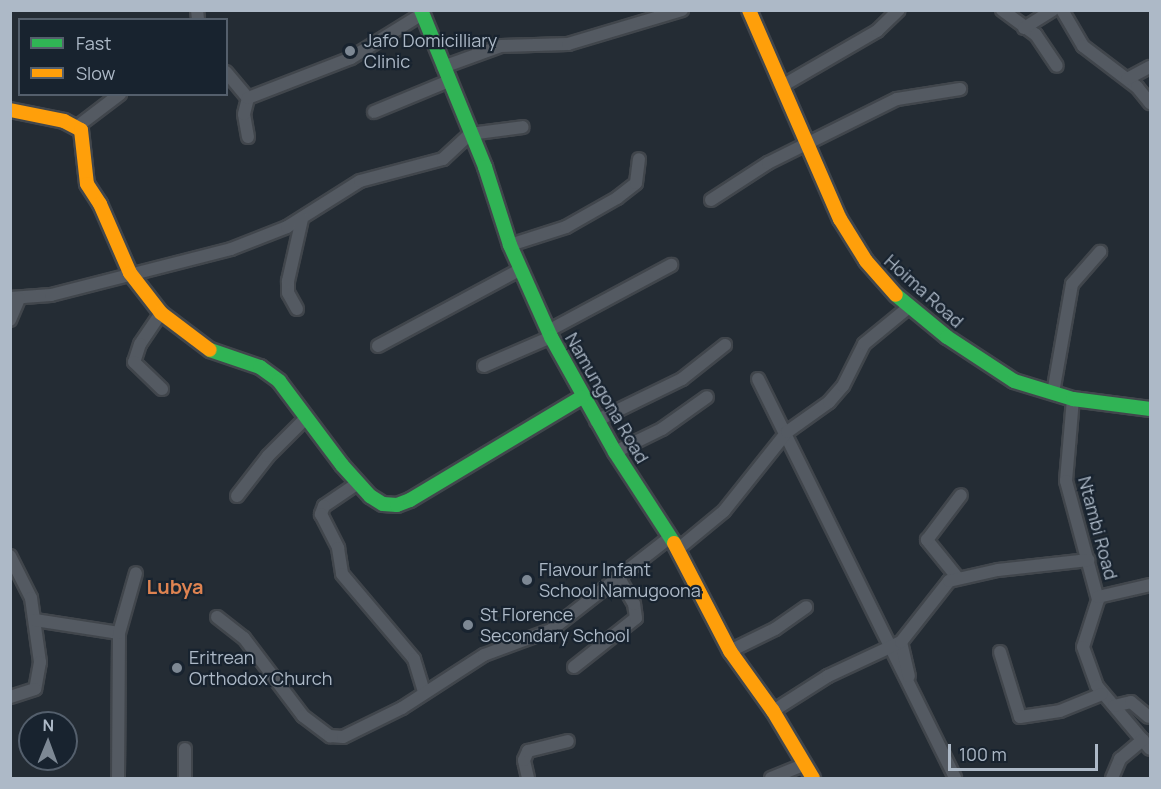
<!DOCTYPE html>
<html>
<head>
<meta charset="utf-8">
<style>
  body { margin:0 }
  #map { position:relative; width:1161px; height:789px; overflow:hidden; background:#242c34; font-family:Manrope,sans-serif }
  div>[style] { position:absolute }
  [style*='--x'] { left:calc(var(--x)*1px); top:calc(var(--y)*1px); width:calc(var(--w)*1px); rotate:calc(var(--a)*1deg) }
  .roads { filter:drop-shadow(2px 0 #41464c) drop-shadow(-2px 0 #41464c) drop-shadow(0 2px #41464c) drop-shadow(0 -2px #41464c) }
  .street>* { height:12px; margin:-6px; padding:0 6px; transform-origin:6px; border-radius:6px; background:#545a62 }
  .fast>* { height:14px; margin:-7px; padding:0 7px; transform-origin:7px; border-radius:7px; background:#30b455 }
  .slow>* { height:14px; margin:-7px; padding:0 7px; transform-origin:7px; border-radius:7px; background:#ff9f0a }
  .dots>* { width:16px; height:16px; translate:-50% -50%; box-sizing:border-box; border:3px solid #18232f; border-radius:50% }
  span { translate:-50% -50%; white-space:nowrap; text-align:center; line-height:1.15; -webkit-text-stroke:4.5px #18232f; paint-order:stroke }
  .poi-label { font-size:18px; color:#adb9c7 }
  .left { translate:0 -50%; text-align:left }
  .street-label { font-size:18px; color:#adb9c7 }
  .neighbourhood-label { font-size:20px; color:#de8351; font-weight:700 }
  .frame { position:absolute; inset:0; border:12px solid #adb9c7; pointer-events:none }
  .legend { position:absolute; left:18px; top:18px; width:210px; height:78px; box-sizing:border-box; background:#18232f; border:2px solid #545f6c; margin:0; padding:8px 10px; list-style:none; font-size:18px; color:#adb9c7 }
  .legend li { display:flex; align-items:center; gap:12px; height:30px }
  .legend b { width:30px; border:2px solid #545f6c }
  .north { position:absolute; left:18px; top:711px; width:60px; height:60px; box-sizing:border-box; background:#18232f; border:2px solid #545f6c; border-radius:50%; rotate:1deg; font-size:16px; font-weight:700; line-height:24px; text-align:center; color:#adb9c7 }
  .north::after { content:''; display:block; margin:auto; width:21px; height:27px; background:#7d8894; clip-path:polygon(50% 0,100% 100%,50% 72%,0 100%) }
  .scale { position:absolute; left:948px; top:744px; width:150px; height:27px; box-sizing:border-box; border:3px solid #adb9c7; border-top:0; padding-left:8px; font-size:18px; line-height:21px; white-space:nowrap; color:#adb9c7; -webkit-text-stroke:4px #18232f; paint-order:stroke }
</style>
</head>
<body>
<div id="map">
  <div class="roads">
    <div class="street">
      <i style="--x:197;--y:10;--w:10;--a:84"></i>
      <i style="--x:1002;--y:10;--w:42;--a:36.3"></i>
      <i style="--x:1036;--y:35;--w:37;--a:56"></i>
      <i style="--x:1062;--y:10;--w:42;--a:59.7"></i>
      <i style="--x:1083;--y:46;--w:68;--a:37.2"></i>
      <i style="--x:1137;--y:87;--w:21;--a:51"></i>
      <i style="--x:1024;--y:28;--w:34;--a:-32"></i>
      <i style="--x:443;--y:67;--w:62;--a:-19.9"></i>
      <i style="--x:501;--y:46;--w:67;--a:-1.7"></i>
      <i style="--x:568;--y:44;--w:119;--a:-16.6"></i>
      <i style="--x:226;--y:72;--w:34;--a:50"></i>
      <i style="--x:1127;--y:79;--w:26;--a:-28"></i>
      <i style="--x:782;--y:86;--w:110;--a:-30.1"></i>
      <i style="--x:877;--y:31;--w:30;--a:-44"></i>
      <i style="--x:374;--y:112;--w:81;--a:-22.5"></i>
      <i style="--x:78;--y:126;--w:53;--a:-37.3"></i>
      <i style="--x:248;--y:137;--w:23;--a:-100"></i>
      <i style="--x:244;--y:114;--w:16;--a:-76"></i>
      <i style="--x:248;--y:98;--w:110;--a:-21.2"></i>
      <i style="--x:351;--y:58;--w:84;--a:-31.8"></i>
      <i style="--x:711;--y:200;--w:68;--a:-33"></i>
      <i style="--x:768;--y:163;--w:144;--a:-26.4"></i>
      <i style="--x:897;--y:99;--w:64;--a:-9"></i>
      <i style="--x:510;--y:245;--w:59;--a:-17.8"></i>
      <i style="--x:566;--y:227;--w:59;--a:-29.6"></i>
      <i style="--x:617;--y:198;--w:24;--a:-38"></i>
      <i style="--x:636;--y:183;--w:24;--a:-83"></i>
      <i style="--x:10;--y:298;--w:41;--a:-4.2"></i>
      <i style="--x:51;--y:295;--w:186;--a:-14.3"></i>
      <i style="--x:231;--y:249;--w:60;--a:-21.4"></i>
      <i style="--x:287;--y:227;--w:86;--a:-32.2"></i>
      <i style="--x:360;--y:181;--w:86;--a:-14.8"></i>
      <i style="--x:443;--y:159;--w:37;--a:-43"></i>
      <i style="--x:470;--y:134;--w:53;--a:-7.5"></i>
      <i style="--x:297;--y:309;--w:18;--a:-119"></i>
      <i style="--x:288;--y:293;--w:12;--a:-90"></i>
      <i style="--x:288;--y:281;--w:64;--a:-77.3"></i>
      <i style="--x:161;--y:313;--w:37;--a:124"></i>
      <i style="--x:140;--y:344;--w:19;--a:108"></i>
      <i style="--x:134;--y:362;--w:39;--a:44"></i>
      <i style="--x:10;--y:320;--w:23;--a:-67"></i>
      <i style="--x:548;--y:331;--w:140;--a:-28.2"></i>
      <i style="--x:378;--y:346;--w:162;--a:-28.3"></i>
      <i style="--x:484;--y:366;--w:73;--a:-23.4"></i>
      <i style="--x:758;--y:379;--w:445;--a:63.7"></i>
      <i style="--x:1053;--y:393;--w:111;--a:-80.1"></i>
      <i style="--x:1072;--y:284;--w:43;--a:-48.8"></i>
      <i style="--x:1073;--y:399;--w:82;--a:94.9"></i>
      <i style="--x:1066;--y:481;--w:123;--a:74.9"></i>
      <i style="--x:1098;--y:600;--w:49;--a:107.7"></i>
      <i style="--x:1083;--y:647;--w:41;--a:70.3"></i>
      <i style="--x:1097;--y:686;--w:82;--a:49.9"></i>
      <i style="--x:596;--y:421;--w:96;--a:-26"></i>
      <i style="--x:682;--y:379;--w:55;--a:-38.3"></i>
      <i style="--x:615;--y:452;--w:52;--a:-26.1"></i>
      <i style="--x:662;--y:429;--w:55;--a:-35.4"></i>
      <i style="--x:358;--y:483;--w:41;--a:145.9"></i>
      <i style="--x:324;--y:506;--w:9;--a:111"></i>
      <i style="--x:321;--y:514;--w:38;--a:63"></i>
      <i style="--x:338;--y:548;--w:26;--a:81"></i>
      <i style="--x:342;--y:574;--w:111;--a:49.7"></i>
      <i style="--x:414;--y:659;--w:34;--a:73"></i>
      <i style="--x:237;--y:496;--w:51;--a:-52.2"></i>
      <i style="--x:268;--y:456;--w:54;--a:-45"></i>
      <i style="--x:677;--y:550;--w:61;--a:-39.7"></i>
      <i style="--x:724;--y:511;--w:101;--a:-51.4"></i>
      <i style="--x:787;--y:432;--w:52;--a:-35.5"></i>
      <i style="--x:829;--y:402;--w:21;--a:-49"></i>
      <i style="--x:843;--y:386;--w:47;--a:-63.4"></i>
      <i style="--x:864;--y:344;--w:58;--a:-39.4"></i>
      <i style="--x:10;--y:556;--w:47;--a:63.4"></i>
      <i style="--x:31;--y:598;--w:65;--a:82"></i>
      <i style="--x:40;--y:662;--w:27;--a:100"></i>
      <i style="--x:35;--y:689;--w:26;--a:162"></i>
      <i style="--x:957;--y:577;--w:48;--a:-129"></i>
      <i style="--x:927;--y:540;--w:56;--a:-52.9"></i>
      <i style="--x:1098;--y:597;--w:53;--a:-13"></i>
      <i style="--x:217;--y:617;--w:34;--a:38"></i>
      <i style="--x:244;--y:638;--w:98;--a:52.9"></i>
      <i style="--x:303;--y:716;--w:34;--a:37"></i>
      <i style="--x:330;--y:736;--w:13;--a:4"></i>
      <i style="--x:343;--y:737;--w:66;--a:-26.2"></i>
      <i style="--x:402;--y:708;--w:98;--a:-32.9"></i>
      <i style="--x:484;--y:655;--w:72;--a:-20.5"></i>
      <i style="--x:551;--y:630;--w:150;--a:-37.9"></i>
      <i style="--x:35;--y:620;--w:85;--a:8.8"></i>
      <i style="--x:901;--y:642;--w:35;--a:77"></i>
      <i style="--x:730;--y:651;--w:50;--a:-26.1"></i>
      <i style="--x:775;--y:629;--w:38;--a:-35"></i>
      <i style="--x:1000;--y:652;--w:68;--a:72.9"></i>
      <i style="--x:1020;--y:717;--w:40;--a:-8.5"></i>
      <i style="--x:1060;--y:711;--w:45;--a:-22"></i>
      <i style="--x:574;--y:667;--w:79;--a:-38.3"></i>
      <i style="--x:636;--y:618;--w:14;--a:-98"></i>
      <i style="--x:634;--y:604;--w:28;--a:-120"></i>
      <i style="--x:1114;--y:706;--w:17;--a:-13"></i>
      <i style="--x:1131;--y:702;--w:23;--a:40"></i>
      <i style="--x:773;--y:711;--w:65;--a:-32.5"></i>
      <i style="--x:828;--y:676;--w:81;--a:-25"></i>
      <i style="--x:901;--y:642;--w:78;--a:-51.8"></i>
      <i style="--x:949;--y:581;--w:50;--a:-12.7"></i>
      <i style="--x:998;--y:570;--w:91;--a:-6.3"></i>
      <i style="--x:185;--y:749;--w:29;--a:90"></i>
      <i style="--x:118;--y:778;--w:145;--a:-89.6"></i>
      <i style="--x:119;--y:633;--w:62;--a:-74.2"></i>
      <i style="--x:528;--y:778;--w:18;--a:-103"></i>
      <i style="--x:524;--y:760;--w:10;--a:-66"></i>
      <i style="--x:528;--y:751;--w:41;--a:-14"></i>
      <i style="--x:771;--y:778;--w:37;--a:-22"></i>
      <i style="--x:1112;--y:778;--w:21;--a:-67"></i>
      <i style="--x:1120;--y:759;--w:30;--a:-40"></i>
    </div>
    <div class="fast">
      <i style="--x:421;--y:10;--w:170;--a:67.8"></i>
      <i style="--x:485;--y:167;--w:82;--a:72.2"></i>
      <i style="--x:510;--y:245;--w:101;--a:66"></i>
      <i style="--x:551;--y:337;--w:132;--a:60.9"></i>
      <i style="--x:615;--y:452;--w:108;--a:57"></i>
      <i style="--x:896;--y:295;--w:66;--a:39.5"></i>
      <i style="--x:947;--y:337;--w:80;--a:33.3"></i>
      <i style="--x:1014;--y:381;--w:62;--a:17"></i>
      <i style="--x:1073;--y:399;--w:78;--a:7.4"></i>
      <i style="--x:210;--y:350;--w:53;--a:18.8"></i>
      <i style="--x:260;--y:367;--w:24;--a:36"></i>
      <i style="--x:279;--y:381;--w:105;--a:53.1"></i>
      <i style="--x:342;--y:465;--w:42;--a:47.9"></i>
      <i style="--x:370;--y:496;--w:15;--a:32"></i>
      <i style="--x:383;--y:504;--w:14;--a:4"></i>
      <i style="--x:397;--y:505;--w:14;--a:-21"></i>
      <i style="--x:410;--y:500;--w:200;--a:-30.9"></i>
    </div>
    <div class="slow">
      <i style="--x:749;--y:10;--w:228;--a:66.5"></i>
      <i style="--x:840;--y:219;--w:49;--a:58.2"></i>
      <i style="--x:866;--y:261;--w:45;--a:48.6"></i>
      <i style="--x:10;--y:110;--w:55;--a:11.5"></i>
      <i style="--x:64;--y:121;--w:19;--a:28"></i>
      <i style="--x:81;--y:130;--w:54;--a:83.7"></i>
      <i style="--x:87;--y:184;--w:24;--a:57"></i>
      <i style="--x:100;--y:204;--w:75;--a:66.5"></i>
      <i style="--x:130;--y:273;--w:51;--a:52.2"></i>
      <i style="--x:161;--y:313;--w:61;--a:37.1"></i>
      <i style="--x:674;--y:543;--w:122;--a:62.6"></i>
      <i style="--x:730;--y:651;--w:74;--a:54.4"></i>
      <i style="--x:773;--y:711;--w:78;--a:59.2"></i>
    </div>
  </div>
  <div class="dots">
    <i style="left:350px;top:51px;background:#7d8894"></i>
    <i style="left:527px;top:580px;background:#7d8894"></i>
    <i style="left:468px;top:625px;background:#7d8894"></i>
    <i style="left:177px;top:668px;background:#7d8894"></i>
  </div>
  <div class="poi-label">
    <span class="left" style="left:364px;top:51px">Jafo Domicilliary<br>Clinic</span>
    <span class="left" style="left:539px;top:580px">Flavour Infant<br>School Namugoona</span>
    <span class="left" style="left:480px;top:625px">St Florence<br>Secondary School</span>
    <span class="left" style="left:189px;top:668px">Eritrean<br>Orthodox Church</span>
  </div>
  <div class="street-label">
    <span style="left:924px;top:291px;rotate:42deg">Hoima Road</span>
    <span style="left:607px;top:398px;rotate:60deg">Namungona Road</span>
    <span style="left:1098px;top:528px;rotate:75deg">Ntambi Road</span>
  </div>
  <div class="neighbourhood-label">
    <span style="left:175px;top:586px">Lubya</span>
  </div>
  <div class="frame"></div>
  <ul class="legend">
  <li><b style="height:8px;background:#30b455"></b>Fast</li>
  <li><b style="height:8px;background:#ff9f0a"></b>Slow</li>
  </ul>
  <div class="north">N</div>
  <div class="scale">100 m</div>
</div>
</body>
</html>
